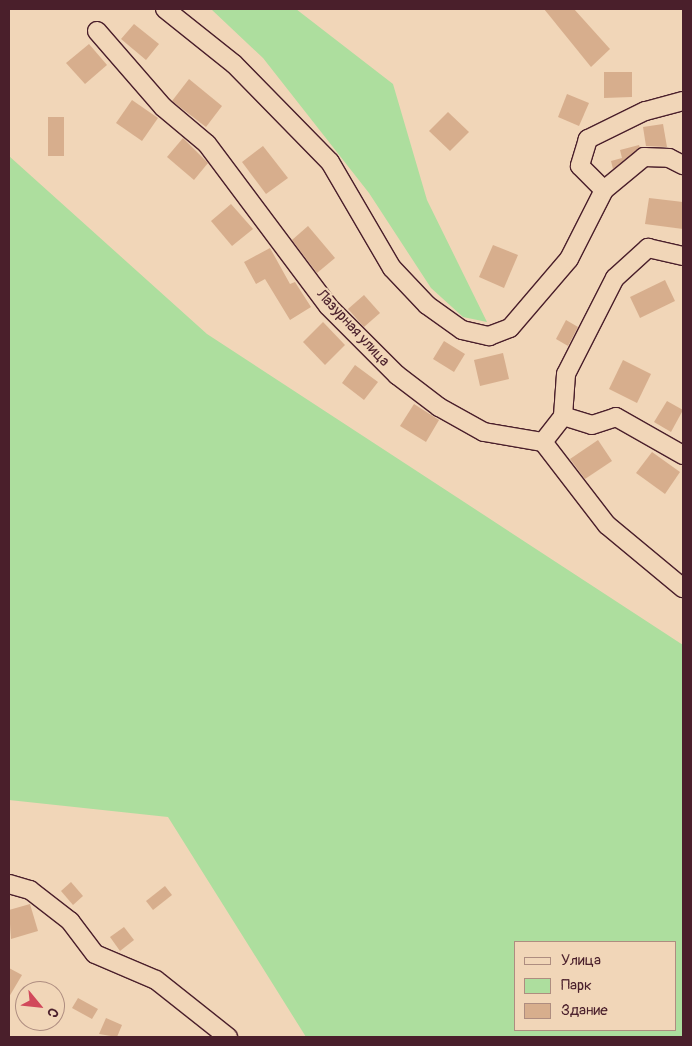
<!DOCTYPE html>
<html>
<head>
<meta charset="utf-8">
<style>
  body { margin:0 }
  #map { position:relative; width:692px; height:1046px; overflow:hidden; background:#f1d6b8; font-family:Pangolin,sans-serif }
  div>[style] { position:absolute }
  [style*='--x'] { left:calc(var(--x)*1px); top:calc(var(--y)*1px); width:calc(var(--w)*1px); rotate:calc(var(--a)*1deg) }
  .green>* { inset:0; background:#adde9e }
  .building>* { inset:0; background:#d7ae8d }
  .roads { filter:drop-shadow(1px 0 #4a1f2b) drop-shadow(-1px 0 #4a1f2b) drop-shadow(0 1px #4a1f2b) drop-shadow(0 -1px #4a1f2b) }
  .street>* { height:18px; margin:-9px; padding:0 9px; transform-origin:9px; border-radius:9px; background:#f1d6b8 }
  span { translate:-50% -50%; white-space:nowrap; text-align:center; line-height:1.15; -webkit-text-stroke:4.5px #f1d6b8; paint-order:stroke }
  .street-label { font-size:15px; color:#4a1f2b }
  .frame { position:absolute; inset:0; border:10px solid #4a1f2b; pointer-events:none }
  .legend { position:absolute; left:514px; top:941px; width:162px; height:90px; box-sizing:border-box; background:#f1d6b8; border:1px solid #ae8d80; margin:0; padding:6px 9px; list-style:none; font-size:15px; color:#4a1f2b }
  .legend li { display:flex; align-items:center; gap:10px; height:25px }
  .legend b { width:25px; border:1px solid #ae8d80 }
  .north { position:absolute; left:15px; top:981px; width:50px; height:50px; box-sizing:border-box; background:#f1d6b8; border:1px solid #ae8d80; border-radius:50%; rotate:118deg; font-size:14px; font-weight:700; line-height:20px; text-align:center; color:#4a1f2b }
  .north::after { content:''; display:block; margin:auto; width:18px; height:22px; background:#d1495b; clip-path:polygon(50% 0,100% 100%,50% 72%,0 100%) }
</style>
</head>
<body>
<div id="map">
  <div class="green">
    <i style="clip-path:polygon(211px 9px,296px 9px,393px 84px,427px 200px,487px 322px,463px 317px,431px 288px,369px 193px,263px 58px)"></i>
    <i style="clip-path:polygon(evenodd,9px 156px,207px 334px,683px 645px,683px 1037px,306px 1037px,168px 817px,9px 800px,9px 156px,516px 942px,676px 942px,676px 1030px,516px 1030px,516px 942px)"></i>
  </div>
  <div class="building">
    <i style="clip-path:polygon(544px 9px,574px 9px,610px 49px,591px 67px)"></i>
    <i style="clip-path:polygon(134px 24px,159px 44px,146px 60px,121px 39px)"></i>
    <i style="clip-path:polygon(89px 44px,107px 65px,85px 84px,66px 63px)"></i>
    <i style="clip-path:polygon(604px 72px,632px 72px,632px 97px,604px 98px)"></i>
    <i style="clip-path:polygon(189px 79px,222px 106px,206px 127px,172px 101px)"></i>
    <i style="clip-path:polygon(567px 94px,589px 103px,579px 126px,558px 117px)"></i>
    <i style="clip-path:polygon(132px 100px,158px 118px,142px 141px,116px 123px)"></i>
    <i style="clip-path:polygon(448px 112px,469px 132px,450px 151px,429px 131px)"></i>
    <i style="clip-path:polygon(48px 117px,64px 117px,64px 156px,48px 156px)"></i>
    <i style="clip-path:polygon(663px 124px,667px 147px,646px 146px,643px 127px)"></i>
    <i style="clip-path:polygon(183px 138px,208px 163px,194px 180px,167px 157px)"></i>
    <i style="clip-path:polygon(639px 145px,640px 148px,613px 169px,611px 161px,622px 158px,620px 150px)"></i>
    <i style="clip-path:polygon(263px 146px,288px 178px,266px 194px,242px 162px)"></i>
    <i style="clip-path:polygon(649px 198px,683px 202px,683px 229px,645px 224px)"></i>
    <i style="clip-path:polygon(231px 204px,253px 229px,232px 246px,211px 221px)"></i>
    <i style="clip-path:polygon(308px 226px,335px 258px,317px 273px,292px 240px)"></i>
    <i style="clip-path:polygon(493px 245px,518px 255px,504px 288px,479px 277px)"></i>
    <i style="clip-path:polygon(270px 248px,290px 284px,295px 282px,311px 307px,290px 320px,265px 279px,256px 284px,244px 262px)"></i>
    <i style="clip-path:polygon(665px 280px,675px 301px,640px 318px,630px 297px)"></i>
    <i style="clip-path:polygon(364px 295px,380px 313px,364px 327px,348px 309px)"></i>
    <i style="clip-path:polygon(566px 320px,578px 327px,568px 346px,556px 339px)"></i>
    <i style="clip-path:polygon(323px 322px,345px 345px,325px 365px,303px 342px)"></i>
    <i style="clip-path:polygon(444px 341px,465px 354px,454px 372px,433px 359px)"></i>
    <i style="clip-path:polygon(503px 353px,509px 379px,480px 386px,474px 360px)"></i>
    <i style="clip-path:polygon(623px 360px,651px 374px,637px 403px,609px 389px)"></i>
    <i style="clip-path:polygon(355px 365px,378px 382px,364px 400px,342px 383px)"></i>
    <i style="clip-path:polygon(667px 401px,683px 410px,671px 432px,654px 422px)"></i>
    <i style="clip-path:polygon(414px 404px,439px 420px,426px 442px,400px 426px)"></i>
    <i style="clip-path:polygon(598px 440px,612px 461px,585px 479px,570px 459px)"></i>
    <i style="clip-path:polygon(652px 452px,680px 472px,665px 494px,636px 473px)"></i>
    <i style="clip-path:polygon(71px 882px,83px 896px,73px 905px,61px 891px)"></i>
    <i style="clip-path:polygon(165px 886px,172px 895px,153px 910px,146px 901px)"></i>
    <i style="clip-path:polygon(30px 904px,38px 931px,11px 939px,9px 910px)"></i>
    <i style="clip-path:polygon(124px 927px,134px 940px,120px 951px,110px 937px)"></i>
    <i style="clip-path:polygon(9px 968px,22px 975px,9px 997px)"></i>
    <i style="clip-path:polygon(78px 998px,98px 1009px,92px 1019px,72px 1008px)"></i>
    <i style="clip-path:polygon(106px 1018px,122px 1025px,117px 1037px,99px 1034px)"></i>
  </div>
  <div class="roads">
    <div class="street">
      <i style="--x:165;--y:9;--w:88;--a:38.6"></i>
      <i style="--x:234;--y:64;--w:137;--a:45.6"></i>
      <i style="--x:330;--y:162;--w:123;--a:59.7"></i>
      <i style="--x:392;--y:268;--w:51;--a:46.6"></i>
      <i style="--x:427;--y:305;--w:43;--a:35.5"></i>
      <i style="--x:462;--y:330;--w:28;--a:13"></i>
      <i style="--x:489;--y:336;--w:22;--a:-21"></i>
      <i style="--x:510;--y:328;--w:91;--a:-49.5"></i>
      <i style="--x:569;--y:259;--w:77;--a:-63.1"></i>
      <i style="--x:97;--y:31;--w:101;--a:49"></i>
      <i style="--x:163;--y:107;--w:57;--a:40.1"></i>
      <i style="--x:207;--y:144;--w:202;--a:53.2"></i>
      <i style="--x:328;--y:306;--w:98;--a:45"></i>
      <i style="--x:397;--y:375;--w:53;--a:37.3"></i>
      <i style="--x:439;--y:407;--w:51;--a:29.1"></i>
      <i style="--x:484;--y:432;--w:60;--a:9.6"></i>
      <i style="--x:543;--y:442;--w:33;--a:-52"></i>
      <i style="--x:563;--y:416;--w:30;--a:17"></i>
      <i style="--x:592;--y:425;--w:25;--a:-18"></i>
      <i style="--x:616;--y:417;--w:77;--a:29.6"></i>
      <i style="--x:683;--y:101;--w:39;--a:165"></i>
      <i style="--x:645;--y:111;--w:64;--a:153.8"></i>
      <i style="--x:588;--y:139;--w:28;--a:107"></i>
      <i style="--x:580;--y:166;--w:34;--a:45"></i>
      <i style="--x:604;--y:190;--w:52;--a:-39.5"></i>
      <i style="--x:644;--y:157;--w:25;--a:2"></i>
      <i style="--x:669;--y:158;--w:16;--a:27"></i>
      <i style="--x:563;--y:416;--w:42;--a:-85.9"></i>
      <i style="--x:566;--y:374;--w:108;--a:-63"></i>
      <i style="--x:615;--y:278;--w:45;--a:-42.3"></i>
      <i style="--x:648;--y:248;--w:36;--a:13"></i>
      <i style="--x:543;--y:442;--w:105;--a:52.4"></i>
      <i style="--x:607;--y:525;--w:99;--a:39.7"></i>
      <i style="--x:9;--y:884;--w:22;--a:16"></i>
      <i style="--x:30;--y:890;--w:51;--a:37.8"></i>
      <i style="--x:70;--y:921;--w:41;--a:52.9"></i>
      <i style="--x:95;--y:954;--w:66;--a:23.1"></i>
      <i style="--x:156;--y:980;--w:92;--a:38.4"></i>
    </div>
  </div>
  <div class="street-label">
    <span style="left:353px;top:328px;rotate:47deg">Лазурная улица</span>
  </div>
  <div class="frame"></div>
  <ul class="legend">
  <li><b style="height:6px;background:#f1d6b8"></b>Улица</li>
  <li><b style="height:14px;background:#adde9e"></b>Парк</li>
  <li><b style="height:14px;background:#d7ae8d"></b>Здание</li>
  </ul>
  <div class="north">С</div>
</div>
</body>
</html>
